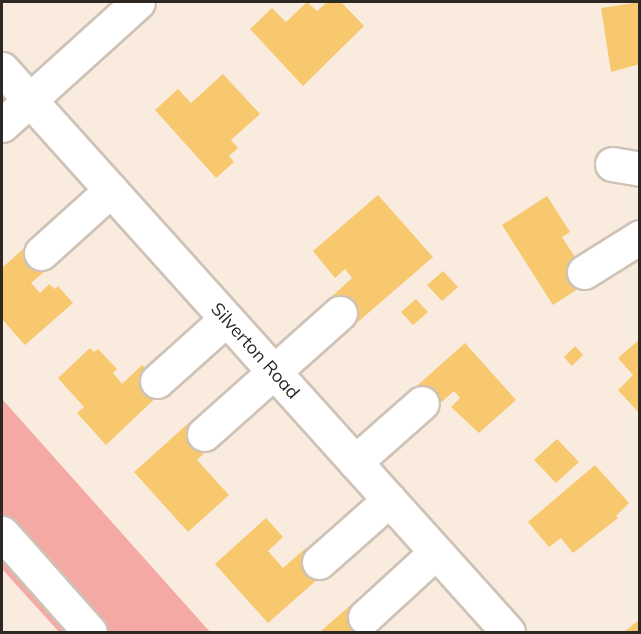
<!DOCTYPE html>
<html>
<head>
<meta charset="utf-8">
<style>
  body { margin:0 }
  #map { position:relative; width:641px; height:634px; overflow:hidden; background:#faebdf; font-family:Mulish,sans-serif }
  div>[style] { position:absolute }
  [style*='--x'] { left:calc(var(--x)*1px); top:calc(var(--y)*1px); width:calc(var(--w)*1px); rotate:calc(var(--a)*1deg) }
  .green>* { inset:0; background:#f4a9a4 }
  .building>* { inset:0; background:#f7c86d }
  .roads { filter:drop-shadow(2px 0 #cfc2b6) drop-shadow(-2px 0 #cfc2b6) drop-shadow(0 2px #cfc2b6) drop-shadow(0 -2px #cfc2b6) }
  .minor>* { height:33px; margin:-16.5px; padding:0 16.5px; transform-origin:16.5px; border-radius:16.5px; background:#fff }
  span { translate:-50% -50%; white-space:nowrap; text-align:center; line-height:1.15; -webkit-text-stroke:4.5px #fff; paint-order:stroke }
  .street-label { font-size:18px; color:#2d2824 }
  .frame { position:absolute; inset:0; border:3px solid #2d2824; pointer-events:none }
</style>
</head>
<body>
<div id="map">
  <div class="green">
    <i style="clip-path:polygon(2px 399px,210px 632px,59px 632px,2px 569px)"></i>
  </div>
  <div class="building">
    <i style="clip-path:polygon(307px 2px,317px 11px,327px 2px,341px 2px,364px 26px,303px 86px,250px 29px,272px 8px,286px 22px)"></i>
    <i style="clip-path:polygon(640px 2px,640px 64px,611px 72px,601px 8px)"></i>
    <i style="clip-path:polygon(223px 74px,260px 114px,231px 140px,238px 148px,229px 156px,234px 162px,216px 178px,155px 110px,178px 89px,191px 103px)"></i>
    <i style="clip-path:polygon(378px 195px,433px 257px,352px 327px,328px 300px,352px 278px,345px 269px,335px 278px,313px 251px)"></i>
    <i style="clip-path:polygon(547px 196px,570px 232px,562px 237px,590px 281px,553px 305px,502px 225px)"></i>
    <i style="clip-path:polygon(31px 242px,52px 265px,31px 283px,40px 293px,49px 284px,55px 289px,58px 286px,73px 303px,25px 345px,2px 319px,2px 268px)"></i>
    <i style="clip-path:polygon(443px 271px,458px 287px,442px 301px,427px 285px)"></i>
    <i style="clip-path:polygon(416px 299px,428px 312px,413px 325px,401px 312px)"></i>
    <i style="clip-path:polygon(640px 339px,640px 414px,618px 390px,633px 375px,618px 358px)"></i>
    <i style="clip-path:polygon(465px 343px,516px 400px,479px 433px,451px 407px,460px 398px,454px 391px,430px 412px,411px 391px)"></i>
    <i style="clip-path:polygon(575px 346px,583px 355px,572px 366px,564px 357px)"></i>
    <i style="clip-path:polygon(90px 348px,94px 352px,98px 349px,117px 369px,113px 373px,122px 384px,142px 365px,165px 389px,106px 445px,77px 413px,84px 407px,58px 378px)"></i>
    <i style="clip-path:polygon(192px 420px,214px 444px,197px 460px,229px 495px,188px 532px,134px 472px)"></i>
    <i style="clip-path:polygon(557px 439px,579px 462px,556px 483px,534px 460px)"></i>
    <i style="clip-path:polygon(595px 465px,629px 503px,616px 516px,618px 518px,573px 553px,561px 538px,549px 547px,528px 522px)"></i>
    <i style="clip-path:polygon(266px 518px,283px 537px,268px 551px,283px 568px,306px 548px,327px 571px,268px 623px,215px 564px)"></i>
    <i style="clip-path:polygon(353px 603px,374px 627px,367px 632px,320px 632px)"></i>
    <i style="clip-path:polygon(640px 619px,640px 632px,624px 632px)"></i>
  </div>
  <div class="roads">
    <div class="minor">
      <i style="--x:2;--y:69;--w:757;--a:48.05"></i>
      <i style="--x:2;--y:125;--w:183;--a:-42.1"></i>
      <i style="--x:612;--y:164;--w:28;--a:10"></i>
      <i style="--x:41;--y:253;--w:94;--a:-42"></i>
      <i style="--x:584;--y:272;--w:66;--a:-32"></i>
      <i style="--x:157;--y:381;--w:93;--a:-41.9"></i>
      <i style="--x:204;--y:434;--w:182;--a:-41.7"></i>
      <i style="--x:355;--y:462;--w:89;--a:-41.4"></i>
      <i style="--x:2;--y:533;--w:132;--a:48.4"></i>
      <i style="--x:319;--y:562;--w:94;--a:-41.5"></i>
      <i style="--x:365;--y:617;--w:96;--a:-42.5"></i>
    </div>
  </div>
  <div class="street-label">
    <span style="left:255px;top:351px;rotate:48deg">Silverton Road</span>
  </div>
  <div class="frame"></div>
</div>
</body>
</html>
